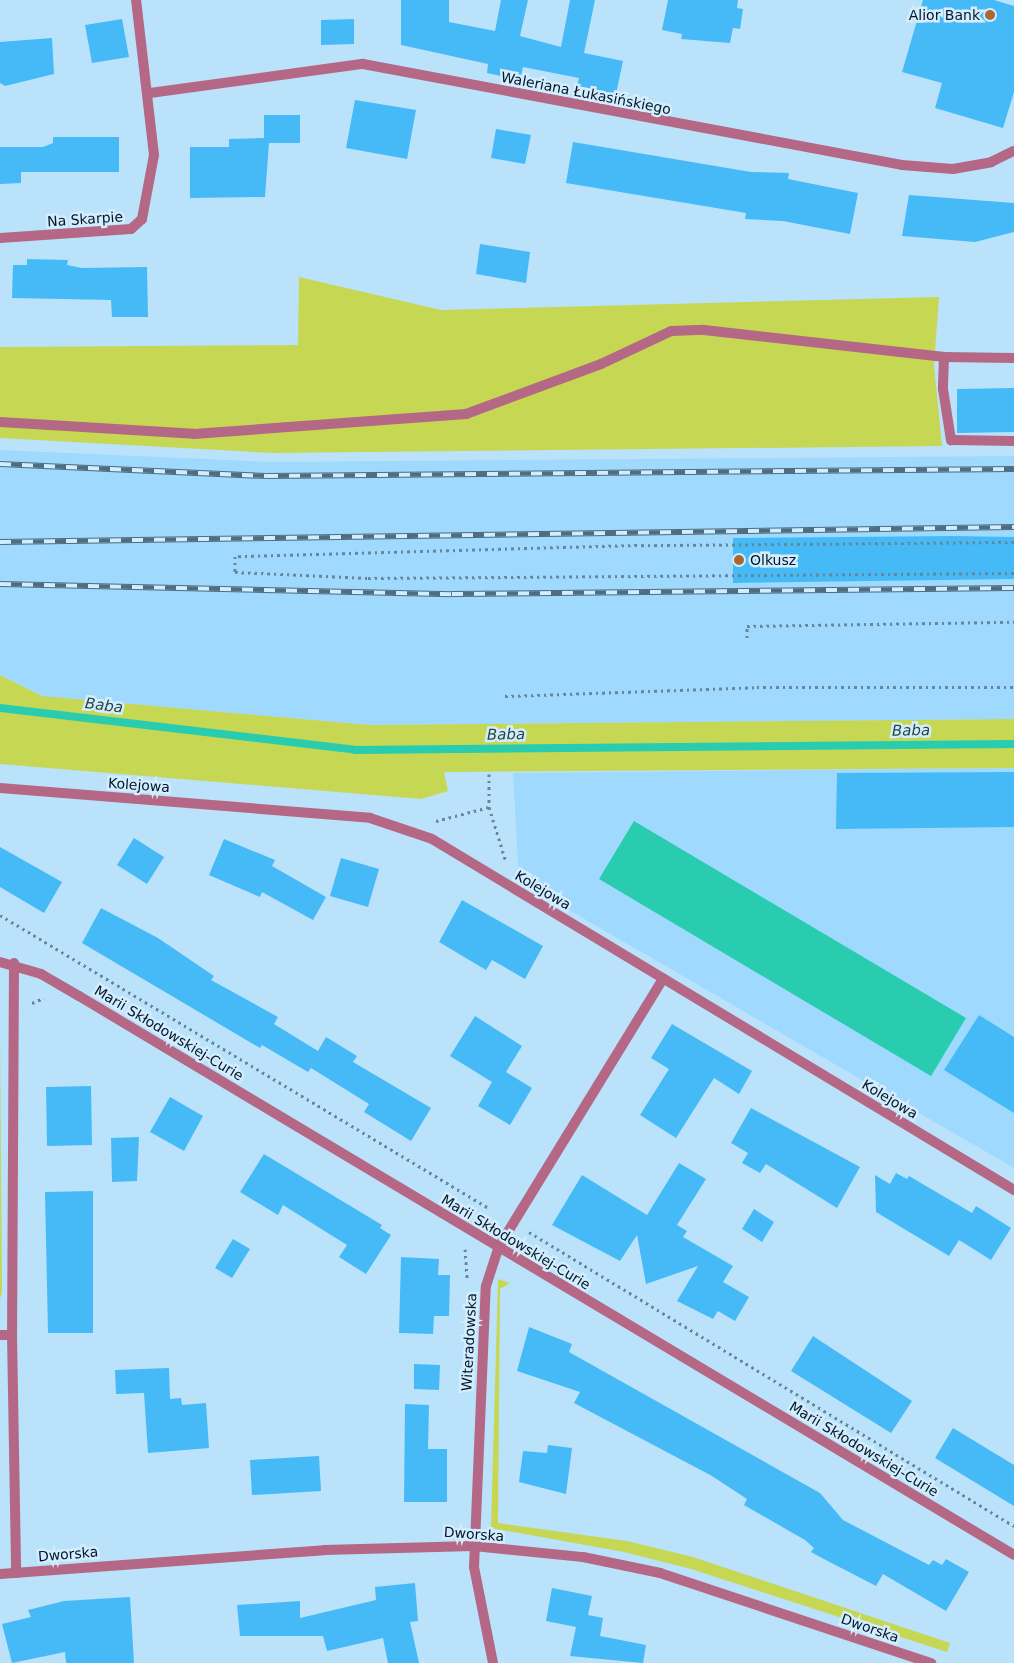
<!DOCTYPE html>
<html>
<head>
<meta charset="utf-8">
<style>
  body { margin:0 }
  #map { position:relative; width:1014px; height:1663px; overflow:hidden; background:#bbe2fb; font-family:"DejaVu Sans",sans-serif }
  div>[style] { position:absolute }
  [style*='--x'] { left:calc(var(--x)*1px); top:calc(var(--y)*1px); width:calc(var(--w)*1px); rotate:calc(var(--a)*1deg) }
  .built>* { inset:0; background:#9fdafe }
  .green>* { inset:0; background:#c6d753 }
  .water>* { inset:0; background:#29ccae }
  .stream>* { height:8px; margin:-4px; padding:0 4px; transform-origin:4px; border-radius:4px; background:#29ccae }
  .building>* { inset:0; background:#46baf7 }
  .path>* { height:3px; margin-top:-1.5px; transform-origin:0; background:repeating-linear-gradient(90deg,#66869a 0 2.5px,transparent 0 6.5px) }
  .lane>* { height:10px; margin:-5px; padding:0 5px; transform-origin:5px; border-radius:5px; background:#b46885 }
  .street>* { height:10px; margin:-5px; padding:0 5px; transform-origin:5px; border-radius:5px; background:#b46885 }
  .rail>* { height:5.5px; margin-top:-2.75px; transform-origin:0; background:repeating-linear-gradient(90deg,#d3edfe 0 11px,#4f6d80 0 22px); box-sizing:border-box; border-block:1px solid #4f6d80 }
  .dots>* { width:14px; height:14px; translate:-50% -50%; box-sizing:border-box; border:2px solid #d3edfe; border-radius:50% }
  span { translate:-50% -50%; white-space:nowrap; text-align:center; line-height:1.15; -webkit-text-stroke:5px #d3edfe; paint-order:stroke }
  .poi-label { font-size:14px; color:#001726 }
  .right { translate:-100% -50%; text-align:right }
  .left { translate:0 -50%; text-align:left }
  .street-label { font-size:14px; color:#001726 }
  .water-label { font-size:15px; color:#27463e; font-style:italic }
</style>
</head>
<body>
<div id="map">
  <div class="built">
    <i style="clip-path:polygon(0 450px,273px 462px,1014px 456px,1014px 719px,370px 725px,42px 696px,0 675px)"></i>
    <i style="clip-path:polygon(1014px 768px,1014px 1168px,519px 881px,513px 773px)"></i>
  </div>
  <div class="green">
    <i style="clip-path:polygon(299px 277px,441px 310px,939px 297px,934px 365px,942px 446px,272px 453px,0 438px,0 347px,298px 345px)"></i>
    <i style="clip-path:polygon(0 675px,42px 696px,370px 725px,1014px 719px,1014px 768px,444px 772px,448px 791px,421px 799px,0 764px)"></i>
    <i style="clip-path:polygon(0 1032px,2px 1292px,0 1299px)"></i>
    <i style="clip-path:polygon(498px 1279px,510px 1283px,500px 1289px,498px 1523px,627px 1541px,693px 1557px,950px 1643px,947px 1652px,691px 1569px,624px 1552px,491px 1528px)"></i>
  </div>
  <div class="water">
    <i style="clip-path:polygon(634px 821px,966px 1018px,931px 1076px,599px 879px)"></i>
  </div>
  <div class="stream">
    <i style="--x:0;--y:708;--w:357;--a:6.7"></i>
    <i style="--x:355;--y:750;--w:659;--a:-0.52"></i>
  </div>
  <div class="building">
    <i style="clip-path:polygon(401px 0,449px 0,449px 22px,495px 31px,501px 0,528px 0,520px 36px,561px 47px,570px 0,595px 0,584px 53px,623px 61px,616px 94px,577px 86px,579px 78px,523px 67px,520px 80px,487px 73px,488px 64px,401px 45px)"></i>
    <i style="clip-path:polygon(668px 0,738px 0,737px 8px,743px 9px,740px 29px,733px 28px,730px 43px,681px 39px,682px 34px,662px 30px)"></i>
    <i style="clip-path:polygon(923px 0,994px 0,1014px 6px,1014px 92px,1003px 128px,935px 108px,942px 83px,902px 72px)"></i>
    <i style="clip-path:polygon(122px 19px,129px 57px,92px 63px,85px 25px)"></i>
    <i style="clip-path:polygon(354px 19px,354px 44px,321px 45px,321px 20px)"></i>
    <i style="clip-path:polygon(52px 38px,54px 74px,5px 86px,0 83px,0 42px)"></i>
    <i style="clip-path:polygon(355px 100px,416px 110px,407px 159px,346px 148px)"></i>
    <i style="clip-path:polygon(264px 115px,300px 115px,300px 143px,269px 143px,265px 197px,190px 198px,190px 147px,229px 147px,229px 139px,264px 138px)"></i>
    <i style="clip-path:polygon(496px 129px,531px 135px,525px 164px,491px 158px)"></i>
    <i style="clip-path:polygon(53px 137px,119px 137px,119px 172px,21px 172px,21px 183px,0 184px,0 147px,43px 147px,53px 143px)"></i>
    <i style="clip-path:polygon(573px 142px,751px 172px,789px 173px,788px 179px,858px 193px,850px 234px,783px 221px,745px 219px,746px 213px,566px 183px)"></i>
    <i style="clip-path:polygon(909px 195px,1014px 203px,1014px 232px,975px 242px,902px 236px)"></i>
    <i style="clip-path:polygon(480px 244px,530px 252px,526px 283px,476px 274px)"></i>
    <i style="clip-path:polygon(27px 259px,68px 260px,67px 265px,82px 268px,147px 267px,148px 317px,112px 317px,111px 300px,12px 298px,13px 265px,27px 265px)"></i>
    <i style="clip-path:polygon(1014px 388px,1014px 432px,957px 433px,957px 389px)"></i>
    <i style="clip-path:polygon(953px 536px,1014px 537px,1014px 579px,733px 583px,733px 538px)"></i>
    <i style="clip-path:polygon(1014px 772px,1014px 827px,836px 829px,837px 773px)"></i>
    <i style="clip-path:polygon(134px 838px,164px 857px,147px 884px,117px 865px)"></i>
    <i style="clip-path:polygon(224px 839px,275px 860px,272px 866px,326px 897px,313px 920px,262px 892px,260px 897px,209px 875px)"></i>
    <i style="clip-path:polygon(0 847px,62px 882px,44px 913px,0 887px)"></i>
    <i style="clip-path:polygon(341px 858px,379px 869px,368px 907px,330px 896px)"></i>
    <i style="clip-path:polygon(462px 900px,543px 946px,525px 979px,492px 960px,486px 970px,439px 942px)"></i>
    <i style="clip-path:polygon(101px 908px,158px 938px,214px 976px,211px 980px,278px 1017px,274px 1024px,318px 1051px,326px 1037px,357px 1056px,353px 1062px,431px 1108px,411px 1141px,364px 1112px,369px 1104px,311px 1068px,308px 1072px,262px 1045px,260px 1048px,82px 943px)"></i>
    <i style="clip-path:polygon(979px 1015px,1014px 1037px,1014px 1113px,944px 1070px)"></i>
    <i style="clip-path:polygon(475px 1016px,522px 1046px,506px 1072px,532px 1088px,510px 1125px,478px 1106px,492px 1082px,450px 1056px)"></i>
    <i style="clip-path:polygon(672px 1024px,752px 1071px,739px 1094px,714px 1078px,676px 1138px,640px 1115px,669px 1069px,651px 1058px)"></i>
    <i style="clip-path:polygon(91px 1086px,92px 1145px,47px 1146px,46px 1087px)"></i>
    <i style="clip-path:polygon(170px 1097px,203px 1116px,184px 1151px,150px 1132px)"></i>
    <i style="clip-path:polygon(751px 1108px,860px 1167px,837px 1208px,766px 1164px,760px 1173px,742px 1163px,748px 1153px,731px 1143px)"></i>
    <i style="clip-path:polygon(139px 1137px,137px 1181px,112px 1182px,111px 1138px)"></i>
    <i style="clip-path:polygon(264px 1154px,382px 1225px,380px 1228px,391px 1235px,366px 1274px,339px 1257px,347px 1245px,283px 1205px,278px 1215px,240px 1192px)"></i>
    <i style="clip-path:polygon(679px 1163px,706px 1179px,677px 1225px,687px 1231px,683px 1237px,733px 1266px,723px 1282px,749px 1297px,735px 1321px,718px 1311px,713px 1319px,677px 1301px,698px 1266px,646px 1284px,637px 1235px,620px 1261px,552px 1225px,582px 1175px,647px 1215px)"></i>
    <i style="clip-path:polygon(896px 1173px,907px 1179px,909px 1176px,972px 1213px,976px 1206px,1011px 1228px,991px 1260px,959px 1240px,949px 1256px,876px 1212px,875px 1175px,890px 1184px)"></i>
    <i style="clip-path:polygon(93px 1191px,93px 1333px,48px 1333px,45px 1192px)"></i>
    <i style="clip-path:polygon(754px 1209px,774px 1222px,762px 1242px,742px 1229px)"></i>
    <i style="clip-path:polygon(233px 1239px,250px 1249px,232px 1278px,215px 1268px)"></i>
    <i style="clip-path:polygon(401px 1257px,439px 1259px,438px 1275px,450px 1275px,449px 1316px,434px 1316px,433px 1334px,399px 1333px)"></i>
    <i style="clip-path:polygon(529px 1327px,572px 1344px,569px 1352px,820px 1493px,843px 1520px,929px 1565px,933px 1560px,942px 1565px,946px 1559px,969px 1572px,946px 1611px,883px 1574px,876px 1586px,822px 1558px,811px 1552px,814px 1548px,805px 1540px,744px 1505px,747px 1499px,712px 1476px,574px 1403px,580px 1392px,517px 1371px)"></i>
    <i style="clip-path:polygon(813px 1336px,912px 1401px,891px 1433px,791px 1371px)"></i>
    <i style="clip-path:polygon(414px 1364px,440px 1365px,439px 1390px,414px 1389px)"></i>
    <i style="clip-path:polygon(169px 1368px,170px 1399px,181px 1398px,182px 1405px,206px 1403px,209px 1448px,148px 1453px,144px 1393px,116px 1394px,115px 1370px)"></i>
    <i style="clip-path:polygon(405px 1404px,429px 1405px,428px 1449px,447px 1449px,447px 1502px,404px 1502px)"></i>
    <i style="clip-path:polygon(953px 1428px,1014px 1465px,1014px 1506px,935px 1458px)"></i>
    <i style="clip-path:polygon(548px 1445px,572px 1448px,566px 1494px,519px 1482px,523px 1451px,547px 1453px)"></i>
    <i style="clip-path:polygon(319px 1456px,321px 1491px,252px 1495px,250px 1460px)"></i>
    <i style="clip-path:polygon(415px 1583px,418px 1621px,410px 1622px,419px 1663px,388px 1663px,383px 1638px,327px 1651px,323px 1636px,240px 1636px,237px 1605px,300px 1601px,300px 1618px,376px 1600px,375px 1587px)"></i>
    <i style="clip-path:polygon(552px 1588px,592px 1596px,588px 1615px,603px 1618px,600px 1636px,646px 1645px,643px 1663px,570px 1656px,576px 1627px,546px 1621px)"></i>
    <i style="clip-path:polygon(130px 1597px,134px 1663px,66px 1663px,65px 1652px,12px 1663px,2px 1624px,31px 1617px,28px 1610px,64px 1601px)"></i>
  </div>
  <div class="path">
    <i style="--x:1014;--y:542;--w:377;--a:179.5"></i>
    <i style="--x:637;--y:545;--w:402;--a:178.4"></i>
    <i style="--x:235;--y:556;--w:16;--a:90"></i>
    <i style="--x:235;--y:572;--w:133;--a:2.6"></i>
    <i style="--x:368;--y:578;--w:646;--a:-0.44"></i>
    <i style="--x:747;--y:638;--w:12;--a:-90"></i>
    <i style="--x:747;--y:626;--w:267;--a:-0.9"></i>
    <i style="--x:505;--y:696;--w:252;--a:-2"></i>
    <i style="--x:757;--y:687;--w:257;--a:0"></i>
    <i style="--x:489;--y:774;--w:33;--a:90"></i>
    <i style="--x:489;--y:807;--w:58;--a:72.8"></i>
    <i style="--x:436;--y:821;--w:55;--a:-14.8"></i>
    <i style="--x:0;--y:915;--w:568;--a:30.95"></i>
    <i style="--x:32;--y:1003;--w:13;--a:-23"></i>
    <i style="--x:529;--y:1232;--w:567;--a:31.22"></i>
    <i style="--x:465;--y:1249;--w:31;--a:86"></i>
  </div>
  <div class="lane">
    <i style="--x:944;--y:357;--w:32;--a:92"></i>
    <i style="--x:943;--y:389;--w:52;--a:81.1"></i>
    <i style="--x:951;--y:440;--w:63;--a:0.9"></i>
    <i style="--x:0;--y:422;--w:194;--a:3.5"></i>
    <i style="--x:194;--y:434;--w:273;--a:-4.2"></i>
    <i style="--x:466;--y:414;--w:144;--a:-20.3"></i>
    <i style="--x:601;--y:364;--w:77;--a:-25.2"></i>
    <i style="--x:671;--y:331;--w:33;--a:-2"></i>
    <i style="--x:704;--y:330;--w:242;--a:6.4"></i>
    <i style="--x:944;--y:357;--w:70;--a:0.8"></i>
  </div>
  <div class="street">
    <i style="--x:150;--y:93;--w:215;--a:-7.8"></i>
    <i style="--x:363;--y:64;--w:548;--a:10.61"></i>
    <i style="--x:902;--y:165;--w:51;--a:4.5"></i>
    <i style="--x:953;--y:169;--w:39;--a:-10"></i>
    <i style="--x:991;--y:162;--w:25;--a:-26"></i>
    <i style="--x:0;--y:238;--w:131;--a:-3.9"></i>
    <i style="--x:131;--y:229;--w:15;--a:-42"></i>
    <i style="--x:142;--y:219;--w:65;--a:-79.4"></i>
    <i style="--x:154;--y:155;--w:156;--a:-96.6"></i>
    <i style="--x:0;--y:788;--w:371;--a:4.6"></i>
    <i style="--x:370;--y:818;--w:65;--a:18.7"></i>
    <i style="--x:432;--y:839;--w:680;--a:31.09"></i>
    <i style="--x:0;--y:962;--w:43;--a:16.3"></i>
    <i style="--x:41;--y:974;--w:44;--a:30.1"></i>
    <i style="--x:79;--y:996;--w:1089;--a:30.87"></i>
    <i style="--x:14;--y:963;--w:372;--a:90.3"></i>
    <i style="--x:12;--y:1335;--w:238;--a:89"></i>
    <i style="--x:0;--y:1335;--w:12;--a:0"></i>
    <i style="--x:0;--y:1574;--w:325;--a:-4.2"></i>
    <i style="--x:324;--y:1550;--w:150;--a:-1.5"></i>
    <i style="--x:474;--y:1546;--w:110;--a:5.8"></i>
    <i style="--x:583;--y:1557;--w:79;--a:11.7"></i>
    <i style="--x:660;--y:1573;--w:286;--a:18.4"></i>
    <i style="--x:493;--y:1663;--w:98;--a:-101.2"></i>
    <i style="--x:474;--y:1567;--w:281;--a:-87.6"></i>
    <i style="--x:486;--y:1286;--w:40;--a:-72"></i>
    <i style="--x:498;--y:1248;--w:316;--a:-58.5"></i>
  </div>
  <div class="rail">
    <i style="--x:0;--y:464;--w:267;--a:2.6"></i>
    <i style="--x:267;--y:476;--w:747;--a:-0.54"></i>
    <i style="--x:0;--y:542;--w:1014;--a:-0.85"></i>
    <i style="--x:0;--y:584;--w:452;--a:1.3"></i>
    <i style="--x:452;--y:594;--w:562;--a:-0.61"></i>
  </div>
  <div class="dots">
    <i style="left:990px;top:15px;background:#a96734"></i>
    <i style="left:739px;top:560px;background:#a96734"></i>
  </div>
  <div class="poi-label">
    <span class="right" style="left:980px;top:15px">Alior Bank</span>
    <span class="left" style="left:750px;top:560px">Olkusz</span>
  </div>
  <div class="street-label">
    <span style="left:586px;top:93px;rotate:11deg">Waleriana Łukasińskiego</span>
    <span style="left:85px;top:219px;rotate:-4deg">Na Skarpie</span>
    <span style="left:139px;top:785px;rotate:4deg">Kolejowa</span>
    <span style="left:543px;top:890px;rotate:31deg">Kolejowa</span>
    <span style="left:169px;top:1033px;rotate:31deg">Marii Skłodowskiej-Curie</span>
    <span style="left:890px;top:1099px;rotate:31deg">Kolejowa</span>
    <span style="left:516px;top:1242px;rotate:31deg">Marii Skłodowskiej-Curie</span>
    <span style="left:469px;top:1342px;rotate:-87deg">Witeradowska</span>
    <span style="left:864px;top:1449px;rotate:31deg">Marii Skłodowskiej-Curie</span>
    <span style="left:474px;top:1534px;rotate:4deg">Dworska</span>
    <span style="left:68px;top:1554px;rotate:-5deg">Dworska</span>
    <span style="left:870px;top:1628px;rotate:19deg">Dworska</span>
  </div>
  <div class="water-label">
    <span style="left:104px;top:706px;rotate:7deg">Baba</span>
    <span style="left:911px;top:731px;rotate:-1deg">Baba</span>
    <span style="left:506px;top:735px;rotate:-1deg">Baba</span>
  </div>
</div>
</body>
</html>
